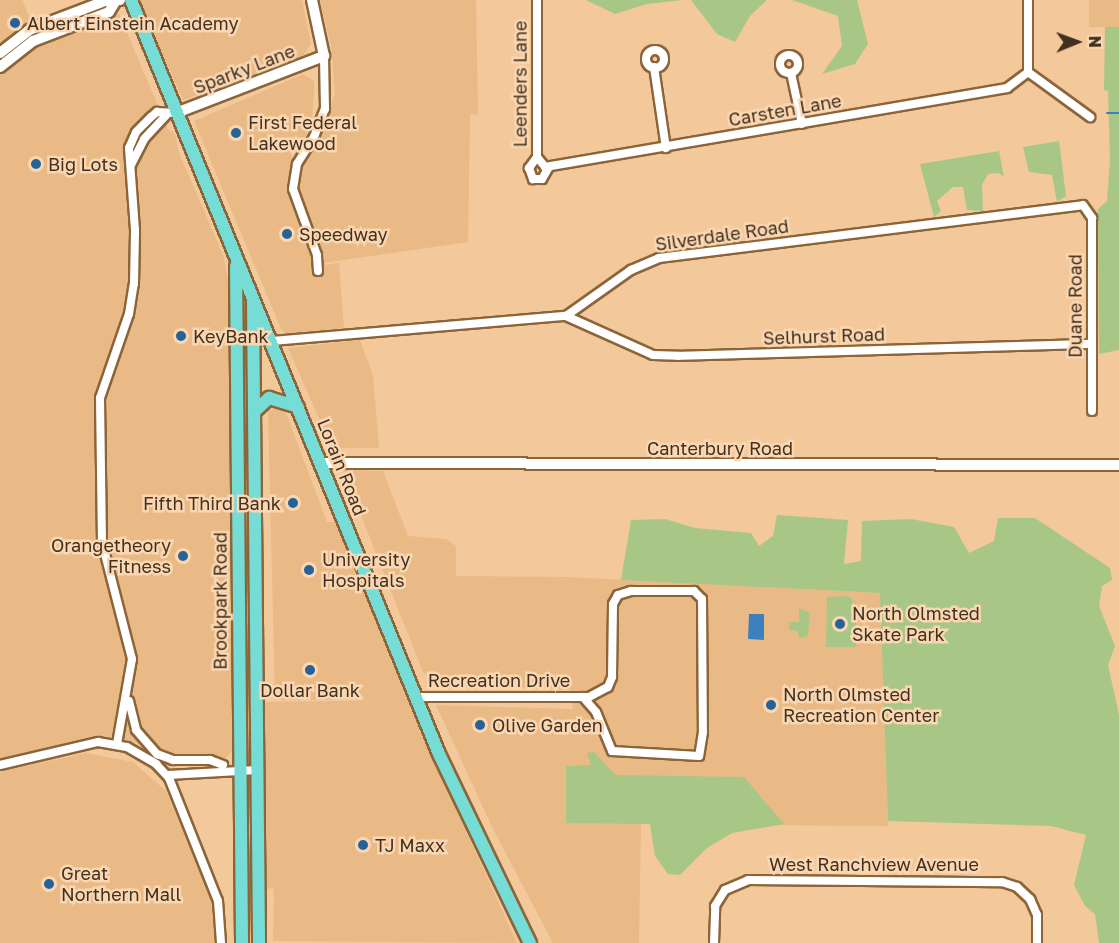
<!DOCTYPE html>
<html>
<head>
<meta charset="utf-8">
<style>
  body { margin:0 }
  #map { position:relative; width:1119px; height:943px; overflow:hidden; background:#f3c89a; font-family:"Golos Text",sans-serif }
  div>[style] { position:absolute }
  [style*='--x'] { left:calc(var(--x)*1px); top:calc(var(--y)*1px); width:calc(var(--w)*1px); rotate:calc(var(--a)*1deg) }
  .built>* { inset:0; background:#eaba86 }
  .green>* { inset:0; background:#a8c786 }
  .water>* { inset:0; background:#3c80be }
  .stream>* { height:2px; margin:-1px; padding:0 1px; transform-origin:1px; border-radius:1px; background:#3c80be }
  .roads { filter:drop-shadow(2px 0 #8b6539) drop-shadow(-2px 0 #8b6539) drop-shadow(0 2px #8b6539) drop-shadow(0 -2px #8b6539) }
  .street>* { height:8px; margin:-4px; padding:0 4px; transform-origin:4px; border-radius:4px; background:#fff }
  .street>.ring { margin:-4px; padding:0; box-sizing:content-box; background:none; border:8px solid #fff; border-radius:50% }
  .secondary>* { height:10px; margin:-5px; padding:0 5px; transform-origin:5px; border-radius:5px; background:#fff }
  .primary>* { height:12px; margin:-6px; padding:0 6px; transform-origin:6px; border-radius:6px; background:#76dcd6 }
  .dots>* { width:16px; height:16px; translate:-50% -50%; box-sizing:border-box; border:3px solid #fad7b2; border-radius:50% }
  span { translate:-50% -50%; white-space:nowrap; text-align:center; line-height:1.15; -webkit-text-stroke:5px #fad7b2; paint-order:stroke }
  .poi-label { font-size:18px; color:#42311e }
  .left { translate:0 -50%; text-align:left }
  .right { translate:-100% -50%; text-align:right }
  .street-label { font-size:18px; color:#42311e }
  .north { position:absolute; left:1047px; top:12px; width:60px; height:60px; -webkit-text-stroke:4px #fad7b2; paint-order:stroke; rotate:89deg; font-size:16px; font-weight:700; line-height:24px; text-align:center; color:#42311e }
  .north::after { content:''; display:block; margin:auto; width:21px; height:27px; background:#42311e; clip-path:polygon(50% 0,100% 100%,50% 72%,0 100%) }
</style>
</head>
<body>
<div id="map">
  <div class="built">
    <i style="clip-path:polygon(0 0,22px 0,33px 25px,0 47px)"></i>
    <i style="clip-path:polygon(139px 0,302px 0,311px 44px,302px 57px,183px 100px)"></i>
    <i style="clip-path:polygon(320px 0,476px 0,478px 114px,470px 115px,468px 242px,323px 263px,299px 198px,297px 181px,304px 158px,319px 140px,335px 94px,331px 46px)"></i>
    <i style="clip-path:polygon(1089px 0,1119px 0,1119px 27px,1089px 27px)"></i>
    <i style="clip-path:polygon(119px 14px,168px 129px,175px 134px,179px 153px,223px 255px,232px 297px,235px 747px,224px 760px,176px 759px,128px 740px,104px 736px,0 760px,0 73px,30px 48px)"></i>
    <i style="clip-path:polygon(303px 74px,314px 81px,314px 92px,312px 121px,289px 176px,293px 207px,314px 266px,339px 263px,344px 328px,287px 333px,282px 331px,194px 121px)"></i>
    <i style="clip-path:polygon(360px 340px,373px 376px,379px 448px,332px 448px,288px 348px)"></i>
    <i style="clip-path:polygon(277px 409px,286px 413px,327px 522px,335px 522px,422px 735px,517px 943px,273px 941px,274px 889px,264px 888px,262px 702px,394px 700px,275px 700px,268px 410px)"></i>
    <i style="clip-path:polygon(343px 470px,383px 471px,408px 536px,446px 539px,456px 546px,456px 576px,568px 577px,881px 593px,888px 826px,641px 824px,639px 943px,553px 943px,492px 827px,436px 705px,573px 709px,570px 690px,438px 685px,423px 672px)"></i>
    <i style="clip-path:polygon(86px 753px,133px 762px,166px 791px,215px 909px,217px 943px,0 943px,0 772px)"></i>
  </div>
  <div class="green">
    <i style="clip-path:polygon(586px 0,683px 0,647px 4px,615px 14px)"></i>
    <i style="clip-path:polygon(691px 0,767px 0,750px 16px,735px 42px,717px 34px)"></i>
    <i style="clip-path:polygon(792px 0,857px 0,868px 44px,855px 64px,822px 74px,842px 46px,838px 16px)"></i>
    <i style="clip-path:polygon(1105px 27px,1119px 27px,1119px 350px,1099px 354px,1098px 209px,1107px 201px,1110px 160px,1108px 91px,1104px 90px)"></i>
    <i style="clip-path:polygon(1059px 141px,1066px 196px,1057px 202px,1052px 175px,1029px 172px,1023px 147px)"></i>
    <i style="clip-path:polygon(999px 151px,1004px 177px,999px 173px,988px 174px,982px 185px,983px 211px,967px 210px,963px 187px,953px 187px,937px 201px,941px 211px,934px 217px,920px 164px)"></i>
    <i style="clip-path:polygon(777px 515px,848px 520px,844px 564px,861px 561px,862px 521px,911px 519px,954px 527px,969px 553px,994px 541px,998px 518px,1035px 518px,1110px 568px,1112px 580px,1102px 586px,1099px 606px,1115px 646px,1108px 665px,1119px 715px,1119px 943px,1099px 943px,1095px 914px,1085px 906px,1074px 885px,1086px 835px,1051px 826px,888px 821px,880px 593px,621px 580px,631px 520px,665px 519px,695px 528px,751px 533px,759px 546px,773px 536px)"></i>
    <i style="clip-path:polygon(848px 596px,856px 603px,856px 647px,826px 647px,827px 597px)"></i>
    <i style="clip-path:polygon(799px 608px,810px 613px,808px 636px,799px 638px,798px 631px,789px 630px,789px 622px,799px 622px)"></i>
    <i style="clip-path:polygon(594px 752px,616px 775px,744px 777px,784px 824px,732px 833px,707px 848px,680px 875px,668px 874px,655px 856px,650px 824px,566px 823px,566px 766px,591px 765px,587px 753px)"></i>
  </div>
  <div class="water">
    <i style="clip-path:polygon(749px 614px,764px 614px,764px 640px,748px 639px)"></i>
  </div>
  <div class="stream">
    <i style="--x:1107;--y:113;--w:12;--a:0"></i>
  </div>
  <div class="roads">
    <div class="street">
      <i style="--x:537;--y:0;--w:157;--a:90"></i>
      <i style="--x:537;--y:157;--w:13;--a:51"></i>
      <i style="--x:545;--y:167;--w:469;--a:-9.7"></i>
      <i style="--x:1007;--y:88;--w:26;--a:-37"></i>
      <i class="ring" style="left:646px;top:50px;width:10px;height:10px"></i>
      <i class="ring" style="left:780px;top:55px;width:10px;height:10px"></i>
      <i style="--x:654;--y:67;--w:82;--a:81.6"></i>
      <i style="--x:1028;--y:72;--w:77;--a:36"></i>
      <i style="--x:1028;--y:72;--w:72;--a:-90"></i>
      <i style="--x:791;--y:73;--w:52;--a:77.8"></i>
      <i style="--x:537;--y:157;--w:14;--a:126"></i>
      <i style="--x:529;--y:168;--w:12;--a:70"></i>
      <i style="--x:533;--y:179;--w:9;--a:0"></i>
      <i style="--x:542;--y:179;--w:14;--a:-60"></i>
      <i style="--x:131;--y:165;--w:29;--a:-63"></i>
      <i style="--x:144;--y:139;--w:33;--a:-47"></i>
      <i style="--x:318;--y:271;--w:16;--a:-94"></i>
      <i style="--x:317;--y:255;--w:70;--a:-110"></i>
      <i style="--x:293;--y:189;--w:25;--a:-81"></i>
      <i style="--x:297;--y:164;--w:32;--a:-58"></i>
      <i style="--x:314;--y:137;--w:30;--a:-69"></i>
      <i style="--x:325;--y:109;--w:53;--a:-91.1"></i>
      <i style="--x:566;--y:316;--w:95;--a:24.1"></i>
      <i style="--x:653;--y:355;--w:25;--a:2"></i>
      <i style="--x:678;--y:356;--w:413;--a:-1.7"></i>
      <i style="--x:272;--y:341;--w:295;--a:-4.9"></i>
      <i style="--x:566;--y:316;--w:80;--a:-35.3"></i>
      <i style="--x:631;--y:270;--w:30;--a:-23"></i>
      <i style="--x:659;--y:258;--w:427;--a:-7.1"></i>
      <i style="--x:1083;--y:205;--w:16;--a:55"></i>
      <i style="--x:1092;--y:218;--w:193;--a:90"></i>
      <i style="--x:415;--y:697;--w:174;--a:0"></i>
      <i style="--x:589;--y:697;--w:21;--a:-28"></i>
      <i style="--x:608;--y:687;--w:11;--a:-68"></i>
      <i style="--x:612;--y:677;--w:73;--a:-89.2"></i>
      <i style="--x:613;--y:604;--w:10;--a:-61"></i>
      <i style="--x:618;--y:595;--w:14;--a:-17"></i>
      <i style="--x:631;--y:591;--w:63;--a:0"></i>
      <i style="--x:694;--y:591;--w:11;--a:45"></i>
      <i style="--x:702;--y:599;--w:133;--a:89.6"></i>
      <i style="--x:703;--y:732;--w:24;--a:99"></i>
      <i style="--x:699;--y:756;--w:87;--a:-176.7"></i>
      <i style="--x:612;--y:751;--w:42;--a:-112.3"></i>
      <i style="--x:596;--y:712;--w:20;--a:-131"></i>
      <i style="--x:129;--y:701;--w:30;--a:76"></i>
      <i style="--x:136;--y:730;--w:32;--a:49"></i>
      <i style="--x:157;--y:754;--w:17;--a:21"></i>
      <i style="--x:173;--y:760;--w:37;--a:0"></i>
      <i style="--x:210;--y:760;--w:14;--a:21"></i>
      <i style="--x:117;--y:744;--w:86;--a:-80"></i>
      <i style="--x:132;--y:659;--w:121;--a:-104.4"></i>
      <i style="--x:102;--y:542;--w:144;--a:-90.8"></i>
      <i style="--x:100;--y:398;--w:89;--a:-71"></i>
      <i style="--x:129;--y:314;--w:30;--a:-81"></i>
      <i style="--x:134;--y:284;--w:54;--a:-88.9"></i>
      <i style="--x:135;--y:230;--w:82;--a:-94.2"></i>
      <i style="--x:129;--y:148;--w:17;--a:-66"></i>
      <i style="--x:136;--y:132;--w:21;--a:-45"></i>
      <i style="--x:151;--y:117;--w:8;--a:-40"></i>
      <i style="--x:157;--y:112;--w:19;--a:3"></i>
      <i style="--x:0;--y:765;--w:101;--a:-13.2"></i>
      <i style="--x:98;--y:742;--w:29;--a:10"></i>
      <i style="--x:127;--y:747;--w:34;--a:30"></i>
      <i style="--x:156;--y:764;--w:19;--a:47"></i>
      <i style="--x:169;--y:778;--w:132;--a:68.3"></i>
      <i style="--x:218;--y:901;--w:42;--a:85.9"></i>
      <i style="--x:168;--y:775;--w:89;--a:-3.2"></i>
      <i style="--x:714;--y:943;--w:37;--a:-88"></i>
      <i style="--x:715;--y:906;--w:19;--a:-58"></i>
      <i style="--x:725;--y:890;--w:25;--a:-23"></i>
      <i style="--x:748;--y:880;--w:254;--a:0.5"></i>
      <i style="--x:1002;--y:882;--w:16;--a:18"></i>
      <i style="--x:1017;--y:887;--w:18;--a:43"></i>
      <i style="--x:1030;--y:899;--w:17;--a:66"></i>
      <i style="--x:1037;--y:915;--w:28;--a:90"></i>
    </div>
    <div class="secondary">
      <i style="--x:0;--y:53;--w:37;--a:-38"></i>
      <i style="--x:29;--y:30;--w:81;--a:-20.9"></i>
      <i style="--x:105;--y:1;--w:15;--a:-4"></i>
      <i style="--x:0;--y:67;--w:42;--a:-38.2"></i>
      <i style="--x:33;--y:41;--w:81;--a:-20.9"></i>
      <i style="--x:109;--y:12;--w:12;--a:-59"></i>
      <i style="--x:176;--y:113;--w:159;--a:-21.1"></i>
      <i style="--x:324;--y:56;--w:57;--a:-102.1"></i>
      <i style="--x:320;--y:463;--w:799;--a:0.14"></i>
    </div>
    <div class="primary">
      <i style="--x:131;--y:0;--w:814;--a:67.78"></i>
      <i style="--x:439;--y:754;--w:210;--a:64.3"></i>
      <i style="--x:236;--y:266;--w:677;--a:89.49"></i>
      <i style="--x:253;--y:302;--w:641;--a:89.46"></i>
      <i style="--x:254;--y:412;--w:21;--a:-43"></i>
      <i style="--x:269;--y:398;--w:30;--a:17"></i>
    </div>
  </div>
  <div class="dots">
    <i style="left:15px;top:23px;background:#246298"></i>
    <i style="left:236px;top:133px;background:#246298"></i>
    <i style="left:36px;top:164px;background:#246298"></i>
    <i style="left:287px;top:234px;background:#246298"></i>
    <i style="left:181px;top:336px;background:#246298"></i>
    <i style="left:293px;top:503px;background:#246298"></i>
    <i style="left:183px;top:556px;background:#246298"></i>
    <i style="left:309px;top:570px;background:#246298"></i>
    <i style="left:840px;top:624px;background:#246298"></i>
    <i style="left:310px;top:670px;background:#246298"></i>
    <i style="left:771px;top:705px;background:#246298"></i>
    <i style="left:480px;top:725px;background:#246298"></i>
    <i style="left:363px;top:845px;background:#246298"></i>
    <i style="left:49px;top:884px;background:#246298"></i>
  </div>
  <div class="poi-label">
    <span class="left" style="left:27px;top:23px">Albert Einstein Academy</span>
    <span class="left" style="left:248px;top:133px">First Federal<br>Lakewood</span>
    <span class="left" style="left:48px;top:164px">Big Lots</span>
    <span class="left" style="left:299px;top:234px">Speedway</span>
    <span class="left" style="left:193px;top:336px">KeyBank</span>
    <span class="right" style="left:281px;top:503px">Fifth Third Bank</span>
    <span class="right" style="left:171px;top:556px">Orangetheory<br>Fitness</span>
    <span class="left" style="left:322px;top:570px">University<br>Hospitals</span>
    <span class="left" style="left:852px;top:624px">North Olmsted<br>Skate Park</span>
    <span style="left:310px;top:690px">Dollar Bank</span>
    <span class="left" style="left:783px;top:705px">North Olmsted<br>Recreation Center</span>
    <span class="left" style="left:492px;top:725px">Olive Garden</span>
    <span class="left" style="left:375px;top:845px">TJ Maxx</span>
    <span class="left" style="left:61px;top:884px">Great<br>Northern Mall</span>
  </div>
  <div class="street-label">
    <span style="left:244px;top:69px;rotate:-21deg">Sparky Lane</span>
    <span style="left:520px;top:84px;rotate:-90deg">Leenders Lane</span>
    <span style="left:785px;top:110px;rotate:-10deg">Carsten Lane</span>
    <span style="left:722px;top:235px;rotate:-8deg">Silverdale Road</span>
    <span style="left:1075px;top:306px;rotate:-90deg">Duane Road</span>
    <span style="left:824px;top:336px;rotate:-2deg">Selhurst Road</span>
    <span style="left:720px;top:448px">Canterbury Road</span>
    <span style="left:342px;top:467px;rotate:68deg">Lorain Road</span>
    <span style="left:220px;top:601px;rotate:-90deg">Brookpark Road</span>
    <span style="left:499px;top:680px">Recreation Drive</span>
    <span style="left:874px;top:864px">West Ranchview Avenue</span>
  </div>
  <div class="north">N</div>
</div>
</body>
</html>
